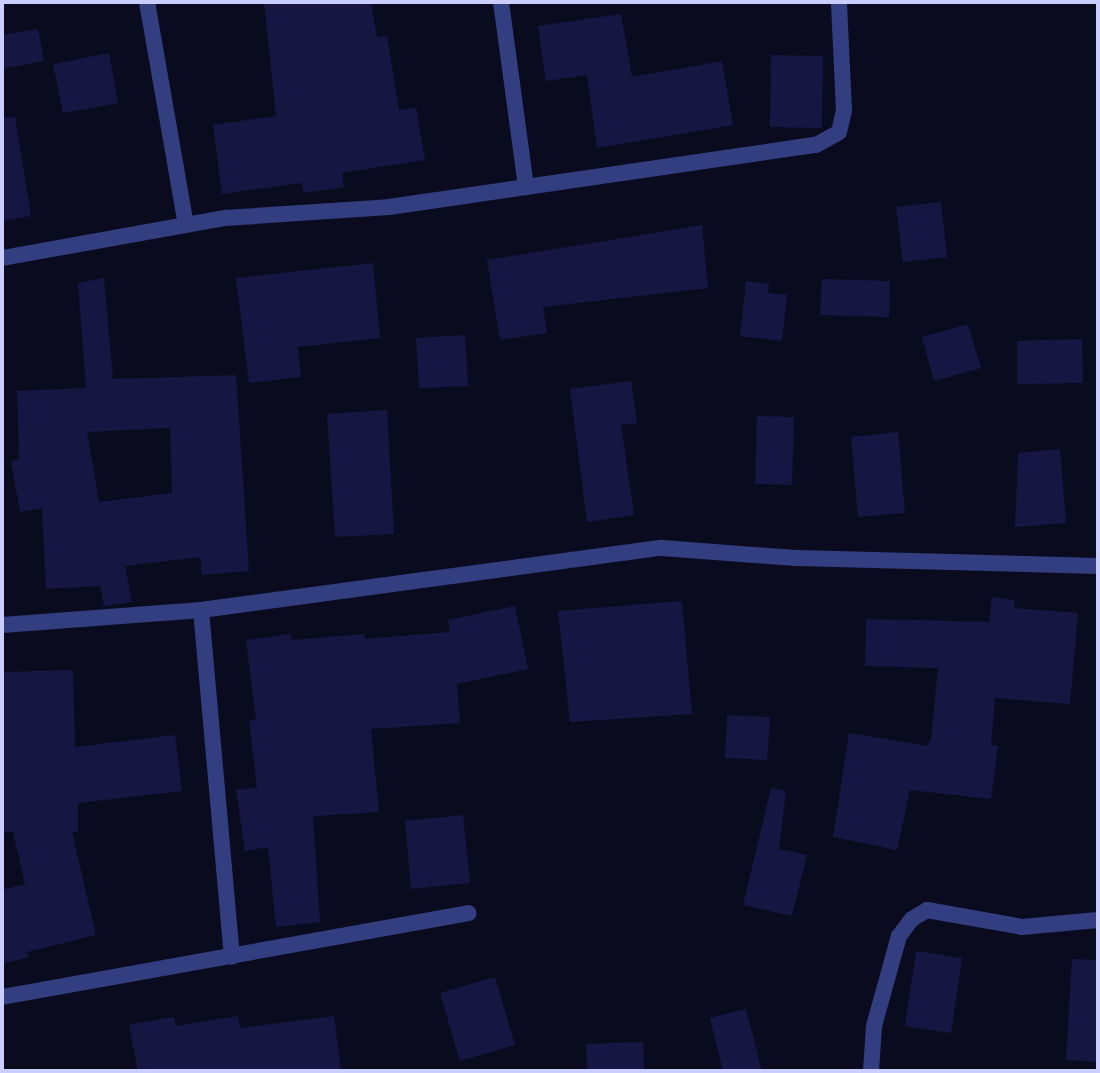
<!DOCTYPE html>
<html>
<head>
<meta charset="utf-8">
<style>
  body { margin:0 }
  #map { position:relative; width:1100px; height:1073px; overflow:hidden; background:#0b0b20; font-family:Ubuntu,sans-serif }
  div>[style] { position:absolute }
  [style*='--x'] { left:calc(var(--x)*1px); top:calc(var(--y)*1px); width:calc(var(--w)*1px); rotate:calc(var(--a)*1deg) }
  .building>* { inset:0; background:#171642 }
  .minor>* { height:16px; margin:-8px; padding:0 8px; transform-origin:8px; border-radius:8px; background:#333e81 }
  span { translate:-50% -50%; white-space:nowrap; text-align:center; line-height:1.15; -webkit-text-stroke:7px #0b0b20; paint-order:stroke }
  .frame { position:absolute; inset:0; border:4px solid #cacdff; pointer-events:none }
</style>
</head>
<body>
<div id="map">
  <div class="building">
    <i style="clip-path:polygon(264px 2px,371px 2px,377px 37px,387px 36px,399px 110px,416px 107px,425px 160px,342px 173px,344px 187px,304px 193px,302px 183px,222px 194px,213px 125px,276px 116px)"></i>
    <i style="clip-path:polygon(621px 14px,632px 77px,722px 61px,733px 125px,597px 148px,587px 75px,546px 81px,538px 26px)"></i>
    <i style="clip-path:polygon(38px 29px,44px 61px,2px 69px,2px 35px)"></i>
    <i style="clip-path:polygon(109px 53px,118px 103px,63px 113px,53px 64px)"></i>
    <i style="clip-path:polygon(771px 55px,823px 56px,822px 128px,770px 127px)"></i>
    <i style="clip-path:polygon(15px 117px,31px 216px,2px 221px,2px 118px)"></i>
    <i style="clip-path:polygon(941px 202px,947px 257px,903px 262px,896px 207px)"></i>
    <i style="clip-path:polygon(702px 225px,708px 288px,543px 307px,547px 333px,500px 340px,487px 260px)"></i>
    <i style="clip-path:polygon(373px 263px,380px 338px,298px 347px,301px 377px,249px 383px,236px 278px)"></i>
    <i style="clip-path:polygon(evenodd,104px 278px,113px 379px,236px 375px,249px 571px,202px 575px,200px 557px,125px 566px,132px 602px,104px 606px,100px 586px,46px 589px,42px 508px,20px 512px,11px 461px,19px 460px,17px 391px,86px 388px,78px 283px,104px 278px,170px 428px,172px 493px,99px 502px,87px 432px,170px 428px)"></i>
    <i style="clip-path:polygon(822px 279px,890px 281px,889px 317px,820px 315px)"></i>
    <i style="clip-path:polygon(746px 281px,769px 284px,768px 293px,787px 295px,782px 341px,740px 336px)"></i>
    <i style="clip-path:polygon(968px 324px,981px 368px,934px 381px,922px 337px)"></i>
    <i style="clip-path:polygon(465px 335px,468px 386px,419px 388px,416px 338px)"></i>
    <i style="clip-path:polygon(1082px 339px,1083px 383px,1017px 384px,1017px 341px)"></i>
    <i style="clip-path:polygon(631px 381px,637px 423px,621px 425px,634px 515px,587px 522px,570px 389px)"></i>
    <i style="clip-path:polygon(387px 410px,394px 534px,335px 537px,327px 414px)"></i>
    <i style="clip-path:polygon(757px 416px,794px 417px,792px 485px,755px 484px)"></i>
    <i style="clip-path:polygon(898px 432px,905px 513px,858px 517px,851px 437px)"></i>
    <i style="clip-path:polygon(1060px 449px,1066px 523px,1015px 527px,1018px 453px)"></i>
    <i style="clip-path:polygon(992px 597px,1015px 600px,1014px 608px,1078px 613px,1070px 704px,995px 698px,991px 745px,998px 746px,991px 799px,910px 790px,897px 850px,833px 837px,849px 733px,927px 746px,931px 739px,938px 668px,865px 666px,866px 619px,989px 622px)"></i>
    <i style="clip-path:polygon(682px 601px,692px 714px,570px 722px,558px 611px)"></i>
    <i style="clip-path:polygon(515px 606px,528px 669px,457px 684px,460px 723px,371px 729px,379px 812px,313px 816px,320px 922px,276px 927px,268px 847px,245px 851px,236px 790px,257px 787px,249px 721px,256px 720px,246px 640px,291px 634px,291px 640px,365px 634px,365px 639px,450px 632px,448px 620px)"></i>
    <i style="clip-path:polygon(73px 670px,75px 747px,175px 735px,182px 791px,78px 803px,78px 832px,72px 832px,96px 935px,27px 952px,29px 957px,2px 964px,2px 890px,25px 884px,13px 832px,2px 832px,2px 672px)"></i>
    <i style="clip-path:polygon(727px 715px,770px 717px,767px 760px,725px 758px)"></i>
    <i style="clip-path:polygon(771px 788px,786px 791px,779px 849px,807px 855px,792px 916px,743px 905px)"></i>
    <i style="clip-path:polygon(463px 815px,470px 883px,411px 889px,405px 821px)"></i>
    <i style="clip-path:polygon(916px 951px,962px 958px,951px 1033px,905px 1026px)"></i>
    <i style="clip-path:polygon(1072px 959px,1098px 960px,1098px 1062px,1066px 1060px)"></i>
    <i style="clip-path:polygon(495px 977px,515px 1045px,460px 1061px,440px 993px)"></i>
    <i style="clip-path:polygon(746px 1009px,762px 1071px,723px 1071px,710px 1018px)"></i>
    <i style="clip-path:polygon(238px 1016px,240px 1028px,334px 1016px,341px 1071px,138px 1071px,129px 1025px,174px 1017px,176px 1026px)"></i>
    <i style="clip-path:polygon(643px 1042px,644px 1071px,587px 1071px,586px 1044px)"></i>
  </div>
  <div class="minor">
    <i style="--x:147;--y:2;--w:226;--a:80.1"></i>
    <i style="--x:501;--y:2;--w:187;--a:82.3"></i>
    <i style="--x:2;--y:258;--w:227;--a:-10.2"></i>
    <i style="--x:225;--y:218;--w:164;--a:-3.8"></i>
    <i style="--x:389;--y:207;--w:431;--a:-8.3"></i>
    <i style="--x:816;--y:145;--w:26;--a:-29"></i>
    <i style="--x:839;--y:132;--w:23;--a:-77"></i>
    <i style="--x:844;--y:110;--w:108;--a:-92.7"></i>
    <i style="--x:201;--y:610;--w:348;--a:84.9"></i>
    <i style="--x:2;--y:625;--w:200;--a:-4.3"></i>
    <i style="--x:201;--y:610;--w:465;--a:-7.7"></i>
    <i style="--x:662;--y:548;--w:134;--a:4.3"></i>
    <i style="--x:796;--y:558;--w:302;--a:1.5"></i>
    <i style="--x:2;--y:997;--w:474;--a:-10.2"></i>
    <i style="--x:871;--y:1071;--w:45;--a:-86.2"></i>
    <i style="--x:874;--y:1026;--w:93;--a:-74.5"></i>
    <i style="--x:899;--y:936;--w:21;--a:-53"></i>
    <i style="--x:912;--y:919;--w:17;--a:-31"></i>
    <i style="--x:927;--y:910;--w:97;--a:10.1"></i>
    <i style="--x:1022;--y:927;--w:76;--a:-5.3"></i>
  </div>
  <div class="frame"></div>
</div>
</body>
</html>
